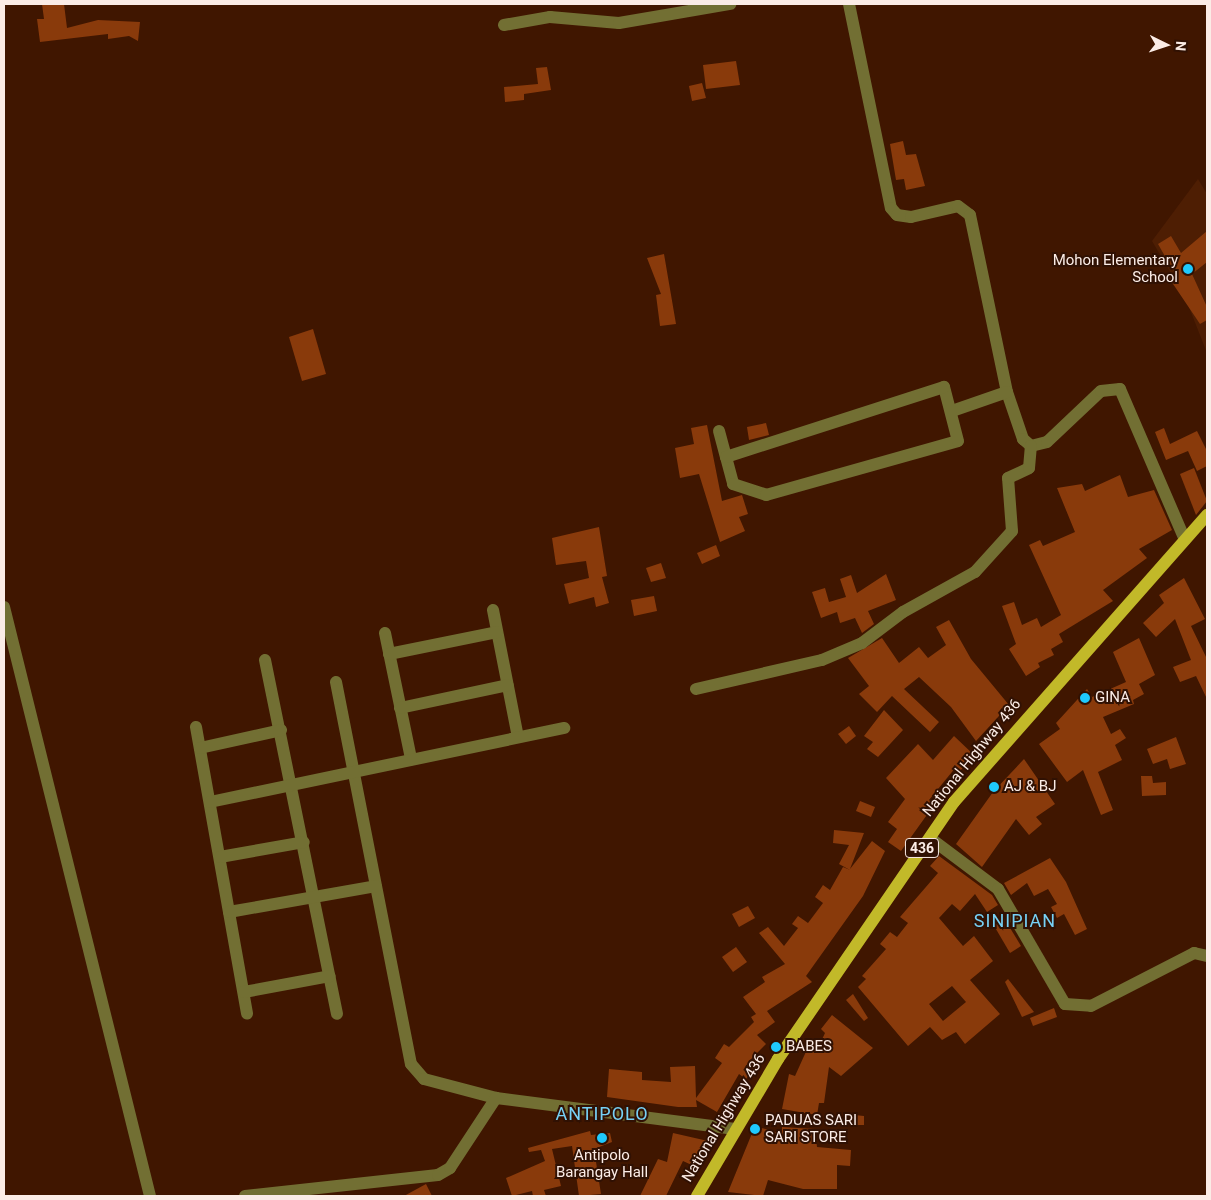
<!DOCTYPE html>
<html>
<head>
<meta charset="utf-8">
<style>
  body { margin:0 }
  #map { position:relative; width:1211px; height:1200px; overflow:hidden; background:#401600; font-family:Roboto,sans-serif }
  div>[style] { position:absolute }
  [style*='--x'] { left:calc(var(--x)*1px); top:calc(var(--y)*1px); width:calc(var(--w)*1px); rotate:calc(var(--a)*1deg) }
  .built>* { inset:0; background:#4e1e03 }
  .building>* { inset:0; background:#893a0b }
  .minor>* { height:12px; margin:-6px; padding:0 6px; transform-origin:6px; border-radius:6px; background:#726f33 }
  .primary>* { height:12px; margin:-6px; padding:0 6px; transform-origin:6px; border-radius:6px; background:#c2b929 }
  .dots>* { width:14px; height:14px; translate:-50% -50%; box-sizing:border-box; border:2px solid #301103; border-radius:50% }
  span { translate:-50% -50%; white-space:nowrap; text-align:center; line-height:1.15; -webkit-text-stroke:4px #301103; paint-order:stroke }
  .shield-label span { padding:1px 4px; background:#301103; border:1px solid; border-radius:4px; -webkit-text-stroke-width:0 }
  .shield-label { font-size:14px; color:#fbece6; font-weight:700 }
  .poi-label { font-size:15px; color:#fbece6 }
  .right { translate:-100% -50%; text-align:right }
  .left { translate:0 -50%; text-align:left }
  .street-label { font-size:15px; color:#fbece6 }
  .quarter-label { font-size:18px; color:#77d1f5; letter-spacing:1px }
  .frame { position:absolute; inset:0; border:5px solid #fbece6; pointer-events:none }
  .north { position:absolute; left:1141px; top:20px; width:50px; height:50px; -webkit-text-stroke:4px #301103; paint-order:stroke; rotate:94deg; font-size:14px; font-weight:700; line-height:20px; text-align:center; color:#fbece6 }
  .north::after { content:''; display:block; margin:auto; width:18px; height:22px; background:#fbece6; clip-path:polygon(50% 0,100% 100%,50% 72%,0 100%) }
</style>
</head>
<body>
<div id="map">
  <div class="built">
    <i style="clip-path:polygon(1198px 179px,1207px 194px,1207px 353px,1185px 297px,1152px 241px)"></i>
  </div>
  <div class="building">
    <i style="clip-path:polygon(42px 4px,64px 4px,67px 28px,98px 20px,140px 22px,138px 41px,129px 36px,108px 39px,108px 34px,40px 42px,37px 19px,44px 19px)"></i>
    <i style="clip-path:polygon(736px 61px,740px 85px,706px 89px,703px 65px)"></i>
    <i style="clip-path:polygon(547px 67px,551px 90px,524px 94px,524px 100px,505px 102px,504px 87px,538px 84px,536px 68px)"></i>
    <i style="clip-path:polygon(702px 83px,706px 98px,692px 101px,689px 86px)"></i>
    <i style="clip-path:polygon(903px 141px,906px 155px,916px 154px,925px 186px,906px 190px,904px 179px,896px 180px,890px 144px)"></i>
    <i style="clip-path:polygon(1207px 231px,1207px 262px,1192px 274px,1207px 307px,1207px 320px,1200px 324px,1169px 278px,1175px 274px,1158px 244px,1171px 236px,1181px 253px)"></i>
    <i style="clip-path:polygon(664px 254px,676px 324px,660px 326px,656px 295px,661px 294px,647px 258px)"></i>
    <i style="clip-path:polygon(313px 329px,326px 374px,302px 381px,289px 337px)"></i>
    <i style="clip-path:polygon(766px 423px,769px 435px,749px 440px,747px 427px)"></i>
    <i style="clip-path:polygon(707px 425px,722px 501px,742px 495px,748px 514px,739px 517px,745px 531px,720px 542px,699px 474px,680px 478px,675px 448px,694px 444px,691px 428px)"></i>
    <i style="clip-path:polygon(1164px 428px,1170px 444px,1197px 431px,1207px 451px,1207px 466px,1197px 471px,1188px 451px,1166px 460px,1155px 432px)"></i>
    <i style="clip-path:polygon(1194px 468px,1207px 501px,1196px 515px,1180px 474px)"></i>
    <i style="clip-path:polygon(1120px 475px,1128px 497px,1154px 490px,1172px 530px,1139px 549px,1147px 558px,1103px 590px,1113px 601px,1059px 634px,1063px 642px,1051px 649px,1054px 655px,1038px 663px,1040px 667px,1026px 676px,1009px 649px,1016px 644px,1002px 606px,1014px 602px,1022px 625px,1037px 618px,1041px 627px,1061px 615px,1029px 545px,1040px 540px,1043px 546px,1075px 532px,1057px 488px,1082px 484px,1085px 491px)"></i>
    <i style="clip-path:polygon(599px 527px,607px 576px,602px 577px,609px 603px,596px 607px,594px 597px,569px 604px,564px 584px,589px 578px,586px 561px,556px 565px,552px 538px)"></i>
    <i style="clip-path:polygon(716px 545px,720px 556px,702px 564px,697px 553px)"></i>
    <i style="clip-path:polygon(661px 563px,666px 578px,651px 582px,646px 568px)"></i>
    <i style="clip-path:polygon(886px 574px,896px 600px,868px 611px,874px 624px,862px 633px,855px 618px,840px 623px,837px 612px,821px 618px,812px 592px,825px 588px,829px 602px,846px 597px,840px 579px,851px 575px,857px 593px)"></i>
    <i style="clip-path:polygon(1184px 578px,1205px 619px,1191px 626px,1207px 659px,1207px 699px,1196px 676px,1180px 682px,1173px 667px,1191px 660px,1175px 619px,1156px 637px,1143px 623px,1164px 603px,1159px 595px)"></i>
    <i style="clip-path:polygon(654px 596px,657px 611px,634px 616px,631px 600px)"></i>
    <i style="clip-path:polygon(949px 620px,971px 659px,1009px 705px,976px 741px,951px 707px,919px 677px,904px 689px,939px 722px,930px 732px,892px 696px,877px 712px,859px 694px,869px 686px,848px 658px,882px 638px,899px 663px,919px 647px,928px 658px,946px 645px,936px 627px)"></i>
    <i style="clip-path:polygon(1139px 638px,1155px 675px,1139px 684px,1144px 694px,1133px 700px,1134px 704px,1103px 717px,1111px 734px,1120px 729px,1126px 738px,1115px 745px,1122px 760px,1098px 772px,1113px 810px,1101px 815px,1083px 770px,1067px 782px,1039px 744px,1060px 729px,1056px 723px,1087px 689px,1092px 697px,1126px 682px,1113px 652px)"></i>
    <i style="clip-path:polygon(884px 710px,903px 730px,878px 757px,867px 749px,873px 742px,864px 736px)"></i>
    <i style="clip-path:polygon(849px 726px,856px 736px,846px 744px,838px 734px)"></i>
    <i style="clip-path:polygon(954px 736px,974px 755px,960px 771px,956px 767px,929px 800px,934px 805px,901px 851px,888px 842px,897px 829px,888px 822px,905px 799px,886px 778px,918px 744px,933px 760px)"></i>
    <i style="clip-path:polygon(1176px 737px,1186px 764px,1170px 769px,1167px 759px,1153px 764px,1147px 749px)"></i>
    <i style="clip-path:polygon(1024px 759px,1055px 804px,1036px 817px,1042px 824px,1029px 835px,1016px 819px,982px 867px,956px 844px,993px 792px)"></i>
    <i style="clip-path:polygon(1141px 776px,1152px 776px,1153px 783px,1166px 782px,1166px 795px,1142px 796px)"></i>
    <i style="clip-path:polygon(860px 801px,875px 807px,871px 817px,856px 811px)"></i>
    <i style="clip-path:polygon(834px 830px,864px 833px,850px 869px,872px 841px,885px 851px,863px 896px,806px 976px,812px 982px,767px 1011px,775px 1022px,757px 1035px,766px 1044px,749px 1061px,756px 1066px,746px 1079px,739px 1074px,717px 1112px,696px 1100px,697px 1107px,678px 1107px,607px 1097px,609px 1069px,642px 1072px,642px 1080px,671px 1082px,670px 1067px,695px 1066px,696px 1098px,722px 1063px,715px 1058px,724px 1044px,729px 1047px,754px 1022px,751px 1017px,756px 1014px,743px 997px,765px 982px,762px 977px,785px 964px,759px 933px,768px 927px,784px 946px,798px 928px,792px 924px,798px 916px,808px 923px,823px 903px,815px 897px,823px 885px,830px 890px,843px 867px,850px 870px,839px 864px,849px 845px,833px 843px)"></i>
    <i style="clip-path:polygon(evenodd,939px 856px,992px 895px,998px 905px,987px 912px,975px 894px,960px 911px,952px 904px,939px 918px,963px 946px,974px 936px,993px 961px,970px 980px,1000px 1014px,965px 1044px,956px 1032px,942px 1040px,930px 1027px,908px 1046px,858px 987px,866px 979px,862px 976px,886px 949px,880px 944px,890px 932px,897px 937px,908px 923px,900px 917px,938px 873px,930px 866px,939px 856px,952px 986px,966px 1002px,943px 1021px,929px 1004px,952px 986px)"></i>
    <i style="clip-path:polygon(1050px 858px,1066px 882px,1087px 929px,1075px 935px,1064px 914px,1057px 918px,1051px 907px,1057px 904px,1048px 889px,1034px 896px,1027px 883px,1011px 895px,1004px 883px)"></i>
    <i style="clip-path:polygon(748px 906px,755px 918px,739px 927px,732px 914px)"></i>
    <i style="clip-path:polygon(1004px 918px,1021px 946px,1010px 953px,993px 924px)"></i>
    <i style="clip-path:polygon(736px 947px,747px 962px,733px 972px,722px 957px)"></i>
    <i style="clip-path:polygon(1008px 979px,1034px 1012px,1022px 1017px,1005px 982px)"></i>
    <i style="clip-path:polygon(853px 994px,868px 1018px,864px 1021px,846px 1000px)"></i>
    <i style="clip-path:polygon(1054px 1008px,1057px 1017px,1033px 1026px,1030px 1018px)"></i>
    <i style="clip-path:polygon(832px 1015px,873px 1048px,841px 1076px,829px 1067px,824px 1103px,819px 1103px,817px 1115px,782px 1109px,789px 1074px,795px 1076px,809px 1045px,818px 1048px,825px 1033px,821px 1029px)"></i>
    <i style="clip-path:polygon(854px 1115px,864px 1116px,864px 1125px,854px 1125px)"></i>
    <i style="clip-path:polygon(755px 1126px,782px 1134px,782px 1127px,815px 1129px,817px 1147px,851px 1150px,850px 1166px,837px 1165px,837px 1189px,803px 1189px,768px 1180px,763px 1196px,728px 1192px)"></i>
    <i style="clip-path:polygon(590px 1131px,591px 1135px,610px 1133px,612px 1142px,594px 1149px,601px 1194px,579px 1196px,572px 1146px,552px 1149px,561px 1186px,544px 1190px,546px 1196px,533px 1196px,532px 1191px,512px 1196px,506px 1178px,545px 1161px,541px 1150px,529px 1152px,528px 1148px)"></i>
    <i style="clip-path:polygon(673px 1133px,708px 1141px,696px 1167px,683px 1161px,666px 1196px,640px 1196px,658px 1159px,667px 1162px)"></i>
    <i style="clip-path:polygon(426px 1184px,432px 1196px,404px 1196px)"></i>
  </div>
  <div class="minor">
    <i style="--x:849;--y:4;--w:208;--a:78.4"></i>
    <i style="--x:891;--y:208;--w:9;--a:49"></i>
    <i style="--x:897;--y:215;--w:14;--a:8"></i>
    <i style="--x:911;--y:217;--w:48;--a:-13.2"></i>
    <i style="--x:958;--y:206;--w:15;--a:37"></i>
    <i style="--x:970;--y:215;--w:181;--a:78.2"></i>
    <i style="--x:1007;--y:392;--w:50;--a:71.2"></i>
    <i style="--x:1023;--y:439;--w:11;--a:41"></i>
    <i style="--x:504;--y:25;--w:47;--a:-9.9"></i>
    <i style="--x:550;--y:17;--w:69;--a:5"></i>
    <i style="--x:619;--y:23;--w:113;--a:-9.7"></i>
    <i style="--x:952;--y:411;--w:58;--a:-19.1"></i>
    <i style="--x:719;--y:431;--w:27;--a:75"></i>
    <i style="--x:726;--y:457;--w:28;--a:75"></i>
    <i style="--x:733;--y:484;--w:35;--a:18"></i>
    <i style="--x:766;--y:495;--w:199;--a:-15.7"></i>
    <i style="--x:958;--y:441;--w:56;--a:-104.5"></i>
    <i style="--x:944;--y:387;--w:229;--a:162.2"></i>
    <i style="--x:1031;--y:446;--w:16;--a:-14"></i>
    <i style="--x:1047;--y:442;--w:74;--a:-43.4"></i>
    <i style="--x:1101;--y:391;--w:19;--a:-6"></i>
    <i style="--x:1120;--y:389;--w:164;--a:66.7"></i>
    <i style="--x:4;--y:607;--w:607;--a:76.08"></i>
    <i style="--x:493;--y:610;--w:129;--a:78.9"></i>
    <i style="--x:385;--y:633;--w:129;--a:78.3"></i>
    <i style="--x:389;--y:654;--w:110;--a:-11.5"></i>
    <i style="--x:265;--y:660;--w:361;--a:78.5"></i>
    <i style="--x:336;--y:682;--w:389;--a:78.9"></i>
    <i style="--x:411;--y:1064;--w:20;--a:49"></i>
    <i style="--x:424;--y:1079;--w:74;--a:14.8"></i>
    <i style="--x:496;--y:1098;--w:241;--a:7.4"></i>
    <i style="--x:696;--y:689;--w:129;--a:-13"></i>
    <i style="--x:822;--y:660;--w:43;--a:-23"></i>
    <i style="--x:862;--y:643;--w:51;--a:-37.1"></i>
    <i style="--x:903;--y:612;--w:82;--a:-29.1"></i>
    <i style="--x:975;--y:572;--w:55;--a:-47.9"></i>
    <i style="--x:1012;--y:531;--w:53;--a:-94.3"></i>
    <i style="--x:1008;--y:478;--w:23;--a:-25"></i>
    <i style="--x:1029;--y:468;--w:22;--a:-85"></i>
    <i style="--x:400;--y:708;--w:110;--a:-12"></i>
    <i style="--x:196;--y:727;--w:291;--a:79.9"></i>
    <i style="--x:200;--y:748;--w:83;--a:-12.5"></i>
    <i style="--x:210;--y:802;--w:362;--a:-11.8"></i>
    <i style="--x:930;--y:838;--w:85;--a:36.9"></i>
    <i style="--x:998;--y:889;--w:133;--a:59.8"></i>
    <i style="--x:1065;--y:1004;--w:26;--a:4"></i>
    <i style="--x:1091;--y:1006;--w:116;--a:-27.2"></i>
    <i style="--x:1194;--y:953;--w:13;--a:13"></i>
    <i style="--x:220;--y:857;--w:85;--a:-10.1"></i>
    <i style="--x:229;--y:912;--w:149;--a:-10"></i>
    <i style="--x:244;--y:992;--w:87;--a:-10.5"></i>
    <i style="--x:245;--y:1196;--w:194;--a:-6.2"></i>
    <i style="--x:438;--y:1175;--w:14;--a:-30"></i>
    <i style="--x:450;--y:1168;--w:84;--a:-56.7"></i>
  </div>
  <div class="primary">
    <i style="--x:697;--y:1196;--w:159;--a:-59.4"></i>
    <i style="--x:778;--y:1059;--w:311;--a:-55.6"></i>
    <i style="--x:954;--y:802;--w:383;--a:-48.6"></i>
  </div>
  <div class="dots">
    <i style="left:1188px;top:269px;background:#1fc9fd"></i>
    <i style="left:1085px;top:698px;background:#1fc9fd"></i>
    <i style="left:994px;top:787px;background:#1fc9fd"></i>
    <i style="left:776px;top:1047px;background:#1fc9fd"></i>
    <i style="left:755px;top:1129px;background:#1fc9fd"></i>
    <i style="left:602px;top:1138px;background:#1fc9fd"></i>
  </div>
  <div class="shield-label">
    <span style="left:922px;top:848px">436</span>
  </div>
  <div class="poi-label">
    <span class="right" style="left:1178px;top:269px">Mohon Elementary<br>School</span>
    <span class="left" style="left:1095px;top:698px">GINA</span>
    <span class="left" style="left:1004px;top:787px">AJ &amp; BJ</span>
    <span class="left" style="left:786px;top:1047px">BABES</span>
    <span class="left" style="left:765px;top:1129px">PADUAS SARI<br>SARI STORE</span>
    <span style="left:602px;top:1164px">Antipolo<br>Barangay Hall</span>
  </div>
  <div class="street-label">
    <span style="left:972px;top:758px;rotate:-51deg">National Highway 436</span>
    <span style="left:724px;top:1118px;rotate:-59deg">National Highway 436</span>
  </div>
  <div class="quarter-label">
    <span style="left:1015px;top:921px">SINIPIAN</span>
    <span style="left:602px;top:1114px">ANTIPOLO</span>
  </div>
  <div class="frame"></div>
  <div class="north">N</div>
</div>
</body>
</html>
